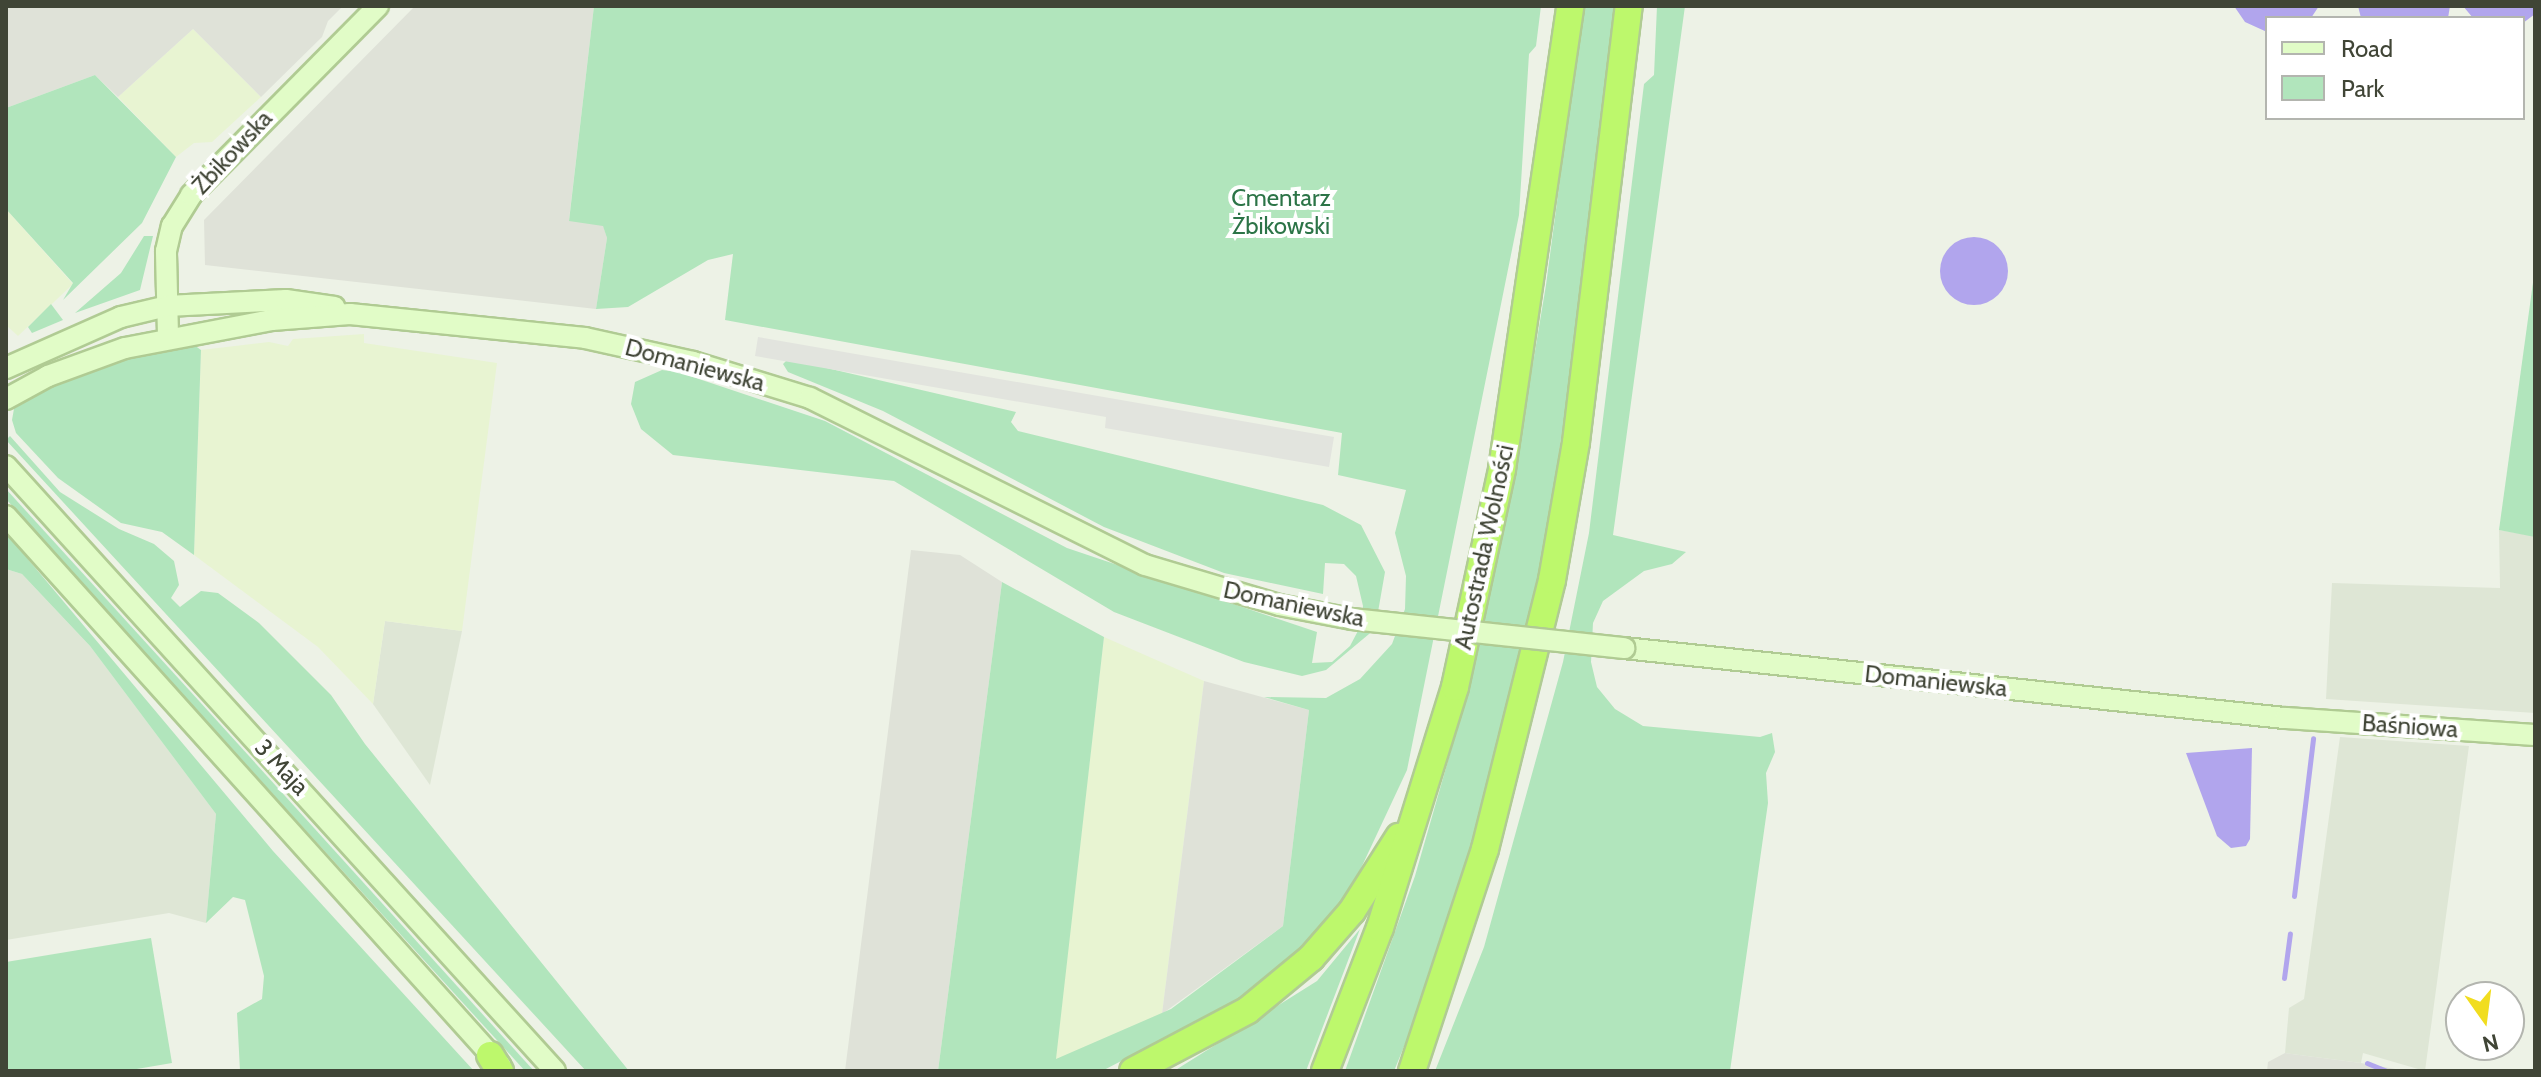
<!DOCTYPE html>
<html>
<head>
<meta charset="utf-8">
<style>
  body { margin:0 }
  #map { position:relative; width:2541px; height:1077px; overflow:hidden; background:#edf2e6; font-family:Cabin,sans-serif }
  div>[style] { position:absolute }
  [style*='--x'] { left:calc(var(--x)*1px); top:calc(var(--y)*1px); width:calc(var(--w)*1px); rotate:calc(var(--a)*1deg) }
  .residential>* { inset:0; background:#dee6d5 }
  .commercial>* { inset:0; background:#e8f4d2 }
  .industrial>* { inset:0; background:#dfe2d8 }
  .green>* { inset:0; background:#b1e5bc }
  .parking>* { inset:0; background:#e2e4de }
  .water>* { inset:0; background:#b1a5ed }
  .round { border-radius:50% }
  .stream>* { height:5px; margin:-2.5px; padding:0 2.5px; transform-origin:2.5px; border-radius:2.5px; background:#b1a5ed }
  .roads { filter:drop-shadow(2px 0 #b0cb93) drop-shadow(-2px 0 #b0cb93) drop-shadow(0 2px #b0cb93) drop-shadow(0 -2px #b0cb93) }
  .secondary>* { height:20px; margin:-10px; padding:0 10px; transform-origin:10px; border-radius:10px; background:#e1fcc7 }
  .highway>* { height:26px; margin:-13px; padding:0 13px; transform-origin:13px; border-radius:13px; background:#bdf86c }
  .bridges { filter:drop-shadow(2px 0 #b0cb93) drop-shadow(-2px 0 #b0cb93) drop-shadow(0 2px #b0cb93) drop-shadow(0 -2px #b0cb93) }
  .secondary-bridge>* { height:20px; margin:-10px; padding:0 10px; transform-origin:10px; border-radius:10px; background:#e1fcc7 }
  span { translate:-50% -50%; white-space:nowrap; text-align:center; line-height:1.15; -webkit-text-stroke:8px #fff; paint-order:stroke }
  .street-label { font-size:24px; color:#404536 }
  .park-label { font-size:24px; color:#2c7447 }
  .frame { position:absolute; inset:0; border:8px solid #404536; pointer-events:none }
  .legend { position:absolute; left:2265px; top:16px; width:260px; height:104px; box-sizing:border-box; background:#fff; border:2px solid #b3b5af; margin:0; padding:10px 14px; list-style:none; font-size:24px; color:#404536 }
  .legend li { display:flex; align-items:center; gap:16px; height:40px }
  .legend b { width:40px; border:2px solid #b3b5af }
  .north { position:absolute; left:2445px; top:981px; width:80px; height:80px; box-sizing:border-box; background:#fff; border:2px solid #b3b5af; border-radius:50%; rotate:166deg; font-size:22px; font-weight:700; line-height:32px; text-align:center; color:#404536 }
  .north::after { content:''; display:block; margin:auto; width:28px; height:36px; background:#f1dd1f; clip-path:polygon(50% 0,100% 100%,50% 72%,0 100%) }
</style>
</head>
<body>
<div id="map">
  <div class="residential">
    <i style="clip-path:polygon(2499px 530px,2535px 536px,2535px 713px,2326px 699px,2332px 583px,2500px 588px)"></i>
    <i style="clip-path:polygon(6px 569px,22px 574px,90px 646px,216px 814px,206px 923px,169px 913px,6px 940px)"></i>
    <i style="clip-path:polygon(385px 621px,462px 631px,430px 785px,373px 704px)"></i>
    <i style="clip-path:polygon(2340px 737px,2469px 746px,2425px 1071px,2363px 1053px,2361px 1063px,2285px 1053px,2289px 1008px,2304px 999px)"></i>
  </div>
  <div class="commercial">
    <i style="clip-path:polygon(193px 29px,261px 97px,212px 142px,194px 143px,176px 157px,118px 97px)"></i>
    <i style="clip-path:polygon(6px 209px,73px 284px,18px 336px,6px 325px)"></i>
    <i style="clip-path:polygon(364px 334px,364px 343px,497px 363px,462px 631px,385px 621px,373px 704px,318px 647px,194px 555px,201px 350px,269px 342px,288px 346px,293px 339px)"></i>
    <i style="clip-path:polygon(1104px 637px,1204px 681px,1162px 1014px,1055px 1060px)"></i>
  </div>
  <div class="industrial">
    <i style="clip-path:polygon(6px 6px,343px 6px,328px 21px,322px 37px,261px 97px,193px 29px,118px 97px,95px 75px,6px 108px)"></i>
    <i style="clip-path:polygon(415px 6px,594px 6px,569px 220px,603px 225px,607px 238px,596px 309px,205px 265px,204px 220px)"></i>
    <i style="clip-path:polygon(911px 550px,960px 555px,1002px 582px,938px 1071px,845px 1071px)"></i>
    <i style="clip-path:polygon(1204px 681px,1309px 710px,1283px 926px,1162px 1014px)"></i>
    <i style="clip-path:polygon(2285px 1053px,2361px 1063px,2407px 1071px,2267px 1071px,2268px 1062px)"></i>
  </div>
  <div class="green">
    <i style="clip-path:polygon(594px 6px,1541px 6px,1536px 46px,1529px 54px,1519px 215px,1407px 770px,1347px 898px,1292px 959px,1237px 1001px,1102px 1071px,938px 1071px,1002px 582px,1104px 637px,1056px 1059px,1171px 1009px,1283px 926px,1309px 710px,1264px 697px,1326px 698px,1360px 679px,1392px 644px,1405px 609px,1406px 576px,1395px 533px,1406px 490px,1338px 475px,1342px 433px,725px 320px,733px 254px,708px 260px,628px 307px,596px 309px,607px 238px,603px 226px,569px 221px)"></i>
    <i style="clip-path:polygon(1583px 6px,1617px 6px,1585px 282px,1546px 538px,1517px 686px,1437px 966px,1394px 1071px,1345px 1071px,1415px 876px,1460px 719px,1510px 501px,1546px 285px)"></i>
    <i style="clip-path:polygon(1657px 6px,1685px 6px,1613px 535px,1686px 552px,1672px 564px,1644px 571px,1603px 601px,1593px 623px,1591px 662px,1597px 687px,1615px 709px,1643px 726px,1760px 737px,1772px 733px,1775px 752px,1766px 773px,1768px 803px,1730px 1071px,1435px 1071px,1484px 947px,1563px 662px,1589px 533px,1644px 84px,1654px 75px)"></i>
    <i style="clip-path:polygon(95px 75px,176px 157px,142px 223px,63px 300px,73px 283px,6px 209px,6px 108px)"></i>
    <i style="clip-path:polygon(144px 236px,153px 236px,140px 290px,75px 313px,121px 273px)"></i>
    <i style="clip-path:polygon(2535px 268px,2535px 537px,2499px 530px)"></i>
    <i style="clip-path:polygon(51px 304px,63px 320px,32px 333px,28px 327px)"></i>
    <i style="clip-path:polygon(187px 340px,201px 350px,194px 555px,162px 532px,121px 523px,58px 478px,16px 433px,12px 420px,15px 403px,89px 367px)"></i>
    <i style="clip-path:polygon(788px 359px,1016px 412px,1011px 422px,1018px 431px,1323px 505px,1361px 525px,1385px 572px,1375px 629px,1326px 670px,1302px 676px,1244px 662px,1114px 612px,894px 481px,673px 455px,641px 429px,631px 404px,635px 382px,662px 370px,678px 372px,825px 421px,1067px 548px,1317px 632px,1312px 663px,1332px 662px,1350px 646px,1360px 627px,1363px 606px,1356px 576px,1344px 564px,1325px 563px,1323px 594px,1224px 573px,1104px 527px,883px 411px,788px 372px,783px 364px)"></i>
    <i style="clip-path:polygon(10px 436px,60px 492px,119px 529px,154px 544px,174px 561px,179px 585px,171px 598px,180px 607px,201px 591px,218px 593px,259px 623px,331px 695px,365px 744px,629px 1071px,586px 1071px,6px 440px)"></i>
    <i style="clip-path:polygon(6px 489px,200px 702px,534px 1071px,525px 1071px,288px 811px,6px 499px)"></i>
    <i style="clip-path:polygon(6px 533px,273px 851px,474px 1071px,240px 1071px,237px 1013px,262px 999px,264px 976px,245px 900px,233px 897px,206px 923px,216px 814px,90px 646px,22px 574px,6px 569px)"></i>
    <i style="clip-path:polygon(1360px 929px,1306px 1071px,1174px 1071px,1317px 981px)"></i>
    <i style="clip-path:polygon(151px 938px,172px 1063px,125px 1071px,6px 1071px,6px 962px)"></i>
  </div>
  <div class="parking">
    <i style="clip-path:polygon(758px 337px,1334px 437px,1329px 467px,1105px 428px,1106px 417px,755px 356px)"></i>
  </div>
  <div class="water">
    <i style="clip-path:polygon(2234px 6px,2319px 6px,2311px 18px,2267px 18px,2267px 32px,2245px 22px)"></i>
    <i style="clip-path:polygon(2358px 6px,2450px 6px,2448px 18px,2361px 18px)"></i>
    <i style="clip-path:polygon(2463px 6px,2535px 6px,2535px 14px,2523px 23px,2523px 18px,2473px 18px)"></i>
    <i class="round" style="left:1940px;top:237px;width:68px;height:68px"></i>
    <i style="clip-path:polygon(2252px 748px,2250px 839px,2246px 846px,2231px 848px,2217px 836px,2186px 753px)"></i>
  </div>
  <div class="stream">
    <i style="--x:2294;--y:896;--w:159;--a:-83.1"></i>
    <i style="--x:2284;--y:978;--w:45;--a:-82.4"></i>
    <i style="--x:2367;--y:1063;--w:22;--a:22"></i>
  </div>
  <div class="roads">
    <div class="secondary">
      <i style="--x:168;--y:335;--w:84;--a:-91.4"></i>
      <i style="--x:166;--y:251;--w:26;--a:-77"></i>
      <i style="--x:172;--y:226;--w:36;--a:-58"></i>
      <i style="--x:191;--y:195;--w:266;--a:-45.3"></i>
      <i style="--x:6;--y:368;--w:126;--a:-23.9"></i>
      <i style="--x:121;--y:317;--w:47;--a:-13.4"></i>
      <i style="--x:167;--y:306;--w:119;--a:-2.9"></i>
      <i style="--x:286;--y:300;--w:49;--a:8.1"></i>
      <i style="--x:6;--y:399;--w:48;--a:-28.7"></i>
      <i style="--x:48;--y:376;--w:82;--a:-20"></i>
      <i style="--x:125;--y:348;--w:150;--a:-10.8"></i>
      <i style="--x:272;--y:320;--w:78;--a:-4.4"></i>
      <i style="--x:350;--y:314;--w:236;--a:5.8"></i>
      <i style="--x:585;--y:338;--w:111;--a:12.5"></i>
      <i style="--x:693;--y:362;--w:122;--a:17.1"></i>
      <i style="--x:810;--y:398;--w:374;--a:26.5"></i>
      <i style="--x:1145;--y:565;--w:140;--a:16.6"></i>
      <i style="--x:1279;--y:605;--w:74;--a:10.9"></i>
      <i style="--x:6;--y:466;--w:817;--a:47.78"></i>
      <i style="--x:6;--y:516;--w:739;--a:48.02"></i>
      <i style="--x:1624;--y:648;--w:665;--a:6.05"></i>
      <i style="--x:2285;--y:718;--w:251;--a:3.9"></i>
    </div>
    <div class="highway">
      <i style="--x:490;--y:1055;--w:19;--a:58"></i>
      <i style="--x:1133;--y:1071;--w:130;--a:-27.9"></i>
      <i style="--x:1248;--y:1010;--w:82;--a:-39.5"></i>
      <i style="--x:1311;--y:958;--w:62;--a:-48.9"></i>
      <i style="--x:1352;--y:911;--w:88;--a:-57.6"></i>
      <i style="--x:1325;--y:1071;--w:153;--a:-69"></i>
      <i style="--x:1380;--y:928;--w:252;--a:-72.7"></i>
      <i style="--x:1455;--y:687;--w:223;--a:-77.8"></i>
      <i style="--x:1502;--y:469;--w:468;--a:-81.6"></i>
      <i style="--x:1412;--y:1071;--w:234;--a:-71.8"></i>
      <i style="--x:1485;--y:849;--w:277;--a:-76"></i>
      <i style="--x:1552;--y:580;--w:140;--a:-80.1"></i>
      <i style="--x:1576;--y:442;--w:439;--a:-83.1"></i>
    </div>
  </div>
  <div class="bridges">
    <div class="secondary-bridge">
      <i style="--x:1352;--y:619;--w:274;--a:6.1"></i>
    </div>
  </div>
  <div class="street-label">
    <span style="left:232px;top:152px;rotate:-47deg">Żbikowska</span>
    <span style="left:695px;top:365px;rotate:15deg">Domaniewska</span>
    <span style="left:1484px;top:547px;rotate:-78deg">Autostrada Wolności</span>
    <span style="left:1294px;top:604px;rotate:12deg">Domaniewska</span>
    <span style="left:1936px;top:681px;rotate:6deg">Domaniewska</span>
    <span style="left:2410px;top:726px;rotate:4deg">Baśniowa</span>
    <span style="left:282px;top:767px;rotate:47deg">3 Maja</span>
  </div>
  <div class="park-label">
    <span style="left:1281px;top:212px">Cmentarz<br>Żbikowski</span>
  </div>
  <div class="frame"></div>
  <ul class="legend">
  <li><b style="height:10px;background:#e1fcc7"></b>Road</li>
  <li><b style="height:22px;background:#b1e5bc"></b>Park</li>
  </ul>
  <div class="north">N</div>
</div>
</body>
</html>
